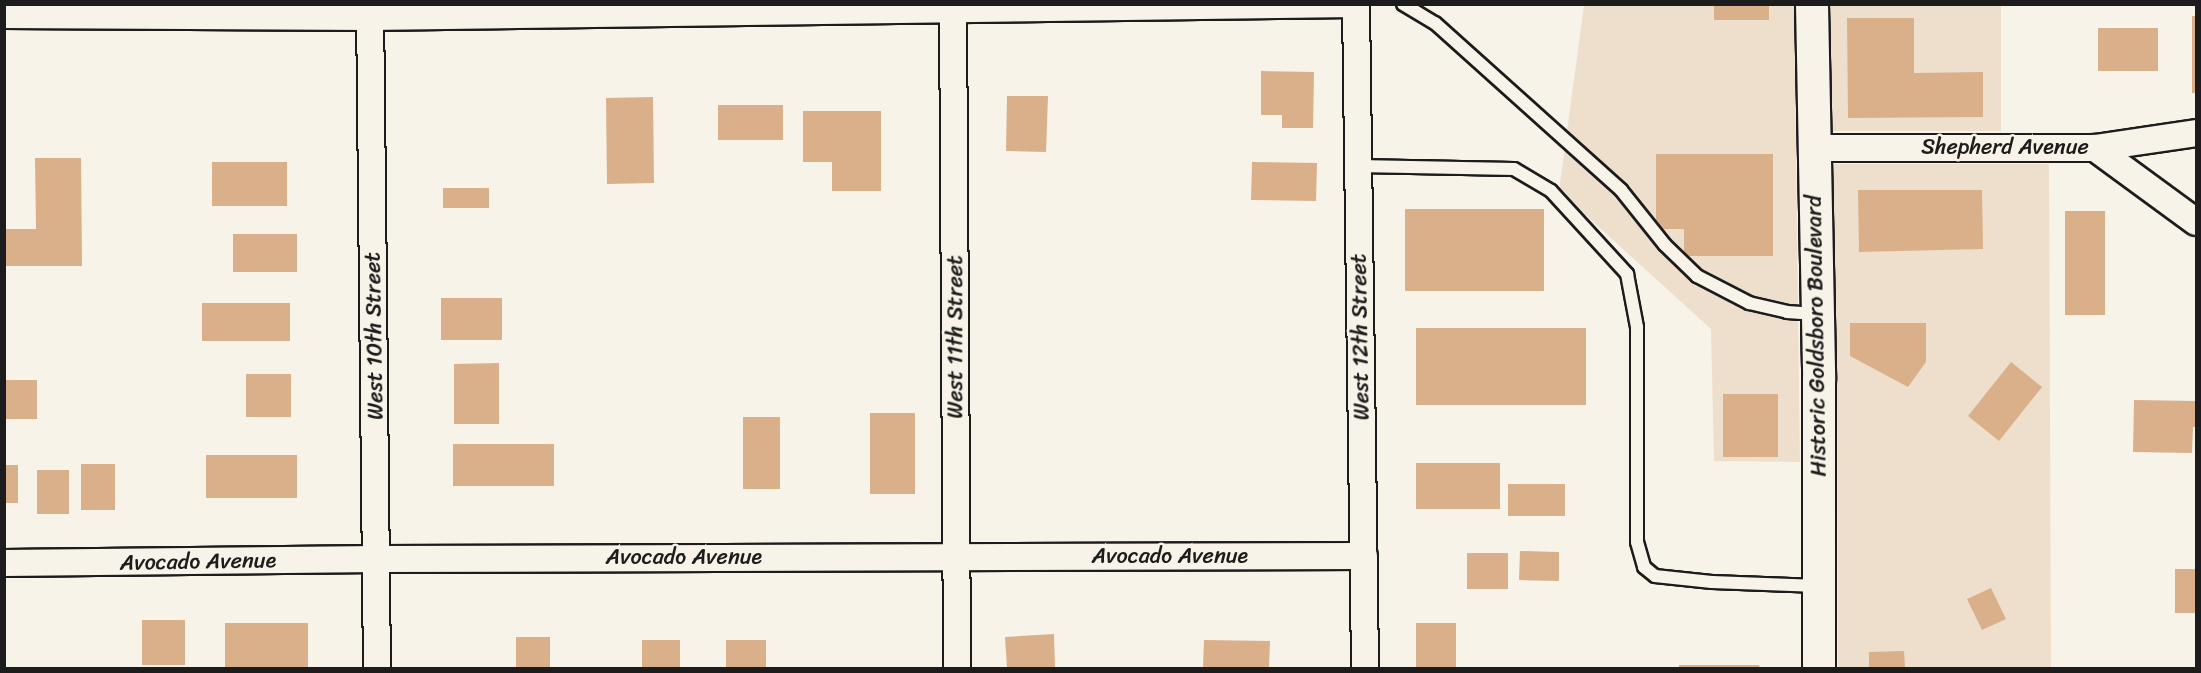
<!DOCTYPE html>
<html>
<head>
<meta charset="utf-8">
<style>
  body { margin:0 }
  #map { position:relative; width:2201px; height:673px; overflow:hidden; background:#f7f3e8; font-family:Sriracha,sans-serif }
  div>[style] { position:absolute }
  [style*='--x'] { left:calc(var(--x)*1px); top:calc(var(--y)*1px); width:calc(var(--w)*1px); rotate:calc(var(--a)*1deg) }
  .built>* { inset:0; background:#eedfcc }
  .building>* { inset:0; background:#dab08b }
  .roads { filter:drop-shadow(2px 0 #1c1c1c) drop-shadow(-2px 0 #1c1c1c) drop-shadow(0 2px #1c1c1c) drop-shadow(0 -2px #1c1c1c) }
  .service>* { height:12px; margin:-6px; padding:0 6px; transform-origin:6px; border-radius:6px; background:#f7f3e8 }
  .minor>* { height:26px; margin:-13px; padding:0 13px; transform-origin:13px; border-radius:13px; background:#f7f3e8 }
  .tertiary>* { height:32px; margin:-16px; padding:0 16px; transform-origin:16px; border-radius:16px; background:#f7f3e8 }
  span { translate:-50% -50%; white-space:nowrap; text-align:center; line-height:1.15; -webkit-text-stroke:5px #f7f3e8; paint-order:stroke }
  .street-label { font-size:22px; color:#1c1c1c }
  .frame { position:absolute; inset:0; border:6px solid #1c1c1c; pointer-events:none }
</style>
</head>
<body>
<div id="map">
  <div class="built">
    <i style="clip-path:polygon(1584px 5px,1794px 5px,1800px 462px,1714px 461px,1711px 329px,1559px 191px)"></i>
    <i style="clip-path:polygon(1831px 5px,2001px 5px,2001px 131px,1831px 131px)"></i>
    <i style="clip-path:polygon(1832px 164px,2049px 164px,2051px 668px,1838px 668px,1837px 380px)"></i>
  </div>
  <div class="building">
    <i style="clip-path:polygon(1714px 4px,1769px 4px,1769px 20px,1714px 20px)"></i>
    <i style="clip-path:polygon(2192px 16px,2196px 16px,2196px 93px,2192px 93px)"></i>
    <i style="clip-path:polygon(1847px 18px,1914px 18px,1914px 73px,1983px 72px,1983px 117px,1848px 118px)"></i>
    <i style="clip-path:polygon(2098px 28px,2158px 28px,2158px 71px,2098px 71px)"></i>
    <i style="clip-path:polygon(1261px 71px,1314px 72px,1313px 128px,1282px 128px,1282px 115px,1261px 115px)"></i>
    <i style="clip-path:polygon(1007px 96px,1048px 96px,1046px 152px,1006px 151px)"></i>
    <i style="clip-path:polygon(653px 97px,654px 183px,607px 184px,606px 98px)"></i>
    <i style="clip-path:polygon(718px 105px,783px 105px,783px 140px,718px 140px)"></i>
    <i style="clip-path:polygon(803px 111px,881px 111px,881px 191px,832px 191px,832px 162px,803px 162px)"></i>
    <i style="clip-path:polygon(1656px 154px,1773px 154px,1773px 256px,1684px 256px,1684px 229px,1656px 229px)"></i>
    <i style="clip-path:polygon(35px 158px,81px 158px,82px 266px,4px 266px,4px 229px,36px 229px)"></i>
    <i style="clip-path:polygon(212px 162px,287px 162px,287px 206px,212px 206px)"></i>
    <i style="clip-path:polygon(1252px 162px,1317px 163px,1316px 201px,1251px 200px)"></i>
    <i style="clip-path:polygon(443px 188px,489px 188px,489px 208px,443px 208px)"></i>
    <i style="clip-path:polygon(1858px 190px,1982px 190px,1983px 249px,1859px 252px)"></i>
    <i style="clip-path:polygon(1405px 209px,1544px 209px,1544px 291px,1405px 291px)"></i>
    <i style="clip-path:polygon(2065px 211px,2105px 211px,2105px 315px,2065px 315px)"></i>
    <i style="clip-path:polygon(233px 234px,297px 234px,297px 272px,233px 272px)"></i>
    <i style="clip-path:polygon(441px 298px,502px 298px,502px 340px,441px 340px)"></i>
    <i style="clip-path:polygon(202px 303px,290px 303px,290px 341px,202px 341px)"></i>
    <i style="clip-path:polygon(1850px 323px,1926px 323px,1926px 362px,1908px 387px,1850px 356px)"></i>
    <i style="clip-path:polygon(1416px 328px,1586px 328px,1586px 405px,1416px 405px)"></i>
    <i style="clip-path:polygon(2011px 362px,2042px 387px,1999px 441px,1968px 416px)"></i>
    <i style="clip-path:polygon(499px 363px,499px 424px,454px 424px,454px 364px)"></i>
    <i style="clip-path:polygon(246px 374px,291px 374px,291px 417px,246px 417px)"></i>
    <i style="clip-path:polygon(4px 380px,37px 380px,37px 419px,4px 419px)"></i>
    <i style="clip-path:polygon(1723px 394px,1778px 394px,1778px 457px,1723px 457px)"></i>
    <i style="clip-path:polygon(2134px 400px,2196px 401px,2196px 427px,2193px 427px,2192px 453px,2133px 452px)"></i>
    <i style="clip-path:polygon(870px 413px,915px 413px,915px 494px,870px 494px)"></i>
    <i style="clip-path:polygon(743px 417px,780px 417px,780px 489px,743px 489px)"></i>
    <i style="clip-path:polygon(453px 444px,554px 444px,554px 486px,453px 486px)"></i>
    <i style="clip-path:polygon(206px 455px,297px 455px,297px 498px,206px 498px)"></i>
    <i style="clip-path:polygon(1416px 463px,1500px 463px,1500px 509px,1416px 509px)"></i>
    <i style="clip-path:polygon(81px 464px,115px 464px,115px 510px,81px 510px)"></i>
    <i style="clip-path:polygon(4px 465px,18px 465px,18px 503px,4px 503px)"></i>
    <i style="clip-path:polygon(37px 470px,69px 470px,69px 514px,37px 514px)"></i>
    <i style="clip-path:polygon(1508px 484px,1565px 484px,1565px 516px,1508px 516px)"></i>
    <i style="clip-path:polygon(1520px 551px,1559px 552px,1559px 581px,1519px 580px)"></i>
    <i style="clip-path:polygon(1467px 553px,1508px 553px,1508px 589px,1467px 589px)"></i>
    <i style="clip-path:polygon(2175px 569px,2196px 569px,2196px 613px,2175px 613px)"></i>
    <i style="clip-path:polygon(1991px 588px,2006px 619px,1982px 630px,1967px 599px)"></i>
    <i style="clip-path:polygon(142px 620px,185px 620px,185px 665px,142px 665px)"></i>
    <i style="clip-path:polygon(225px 623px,308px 623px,308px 668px,225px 668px)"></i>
    <i style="clip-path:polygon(1416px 623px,1456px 623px,1456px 668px,1416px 668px)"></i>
    <i style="clip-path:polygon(1054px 634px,1055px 668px,1007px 668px,1005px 637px)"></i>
    <i style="clip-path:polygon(516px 637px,550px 637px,550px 668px,516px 668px)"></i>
    <i style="clip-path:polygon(642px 640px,680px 640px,680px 668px,642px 668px)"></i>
    <i style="clip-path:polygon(726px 640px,766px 640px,766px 668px,726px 668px)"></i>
    <i style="clip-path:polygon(1204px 640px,1270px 641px,1269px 668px,1203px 668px)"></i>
    <i style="clip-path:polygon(1904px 651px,1905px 668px,1869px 668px,1869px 652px)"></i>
    <i style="clip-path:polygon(1679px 665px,1759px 665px,1760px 668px,1679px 668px)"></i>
  </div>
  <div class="roads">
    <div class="service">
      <i style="--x:1403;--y:4;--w:37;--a:31"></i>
      <i style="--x:1435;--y:23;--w:250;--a:41.9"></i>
      <i style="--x:1621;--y:190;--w:70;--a:51.3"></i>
      <i style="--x:1665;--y:245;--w:45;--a:44.1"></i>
      <i style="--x:1697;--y:276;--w:59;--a:27.4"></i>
      <i style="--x:1749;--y:303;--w:39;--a:13"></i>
      <i style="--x:1787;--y:312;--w:29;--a:4"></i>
      <i style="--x:1358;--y:166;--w:156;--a:1.1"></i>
      <i style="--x:1514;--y:169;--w:43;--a:30.7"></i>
      <i style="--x:1551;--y:191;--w:113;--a:47.5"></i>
      <i style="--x:1627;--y:274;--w:54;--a:79.3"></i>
      <i style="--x:1637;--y:327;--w:215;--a:90"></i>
      <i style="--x:1637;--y:542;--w:26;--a:74"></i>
      <i style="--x:1644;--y:567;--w:14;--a:39"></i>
      <i style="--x:1655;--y:576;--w:57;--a:6"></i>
      <i style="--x:1712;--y:582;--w:106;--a:2.2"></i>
    </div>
    <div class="minor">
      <i style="--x:370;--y:4;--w:664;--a:89.4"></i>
      <i style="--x:953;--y:4;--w:664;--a:89.65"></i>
      <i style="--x:1356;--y:4;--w:664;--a:89.22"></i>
      <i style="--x:4;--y:15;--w:366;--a:0.3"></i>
      <i style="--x:370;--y:17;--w:984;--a:-0.76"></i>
      <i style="--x:1813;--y:148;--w:282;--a:0"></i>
      <i style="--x:2095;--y:148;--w:102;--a:-8.4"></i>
      <i style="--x:2095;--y:148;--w:125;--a:36.2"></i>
      <i style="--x:4;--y:563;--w:373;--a:-0.6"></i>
      <i style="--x:377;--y:559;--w:987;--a:-0.17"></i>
    </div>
    <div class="tertiary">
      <i style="--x:1812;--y:4;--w:376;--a:88.9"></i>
      <i style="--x:1819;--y:380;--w:288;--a:90"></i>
    </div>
  </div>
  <div class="street-label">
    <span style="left:2005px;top:147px">Shepherd Avenue</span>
    <span style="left:374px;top:336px;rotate:-91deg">West 10th Street</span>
    <span style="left:1816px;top:336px;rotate:-91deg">Historic Goldsboro Boulevard</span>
    <span style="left:955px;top:337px;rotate:-90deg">West 11th Street</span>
    <span style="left:1360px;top:337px;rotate:-91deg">West 12th Street</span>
    <span style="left:1170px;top:556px">Avocado Avenue</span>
    <span style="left:684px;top:557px">Avocado Avenue</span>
    <span style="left:198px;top:561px;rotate:-1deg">Avocado Avenue</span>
  </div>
  <div class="frame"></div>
</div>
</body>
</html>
